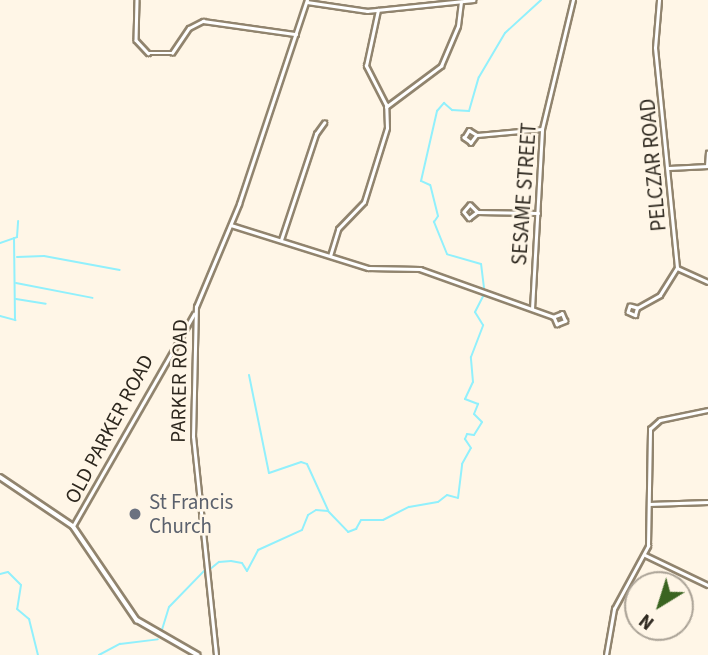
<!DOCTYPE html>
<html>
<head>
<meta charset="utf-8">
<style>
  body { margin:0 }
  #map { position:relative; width:708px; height:655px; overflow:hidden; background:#fff6e7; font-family:"Source Sans 3",sans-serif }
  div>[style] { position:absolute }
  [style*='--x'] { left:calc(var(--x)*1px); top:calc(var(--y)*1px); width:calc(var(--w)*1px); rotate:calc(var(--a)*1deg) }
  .stream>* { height:2px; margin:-1px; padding:0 1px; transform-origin:1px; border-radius:1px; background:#91f0fc }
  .roads { filter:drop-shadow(2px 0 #91846e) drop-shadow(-2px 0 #91846e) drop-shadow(0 2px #91846e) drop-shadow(0 -2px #91846e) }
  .street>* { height:2.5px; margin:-1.25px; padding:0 1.25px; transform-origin:1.25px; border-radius:1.25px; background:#fff }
  .secondary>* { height:3.5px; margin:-1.75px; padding:0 1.75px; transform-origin:1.75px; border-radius:1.75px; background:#fff }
  .dots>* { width:19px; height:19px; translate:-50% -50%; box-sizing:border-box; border:4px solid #fff6e7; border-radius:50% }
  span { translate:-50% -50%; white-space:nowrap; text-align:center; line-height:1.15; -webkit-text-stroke:5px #fff6e7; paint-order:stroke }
  .street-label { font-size:21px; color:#2d271e }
  .worship-label { font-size:21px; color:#5b616d }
  .left { translate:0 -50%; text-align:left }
  .north { position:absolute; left:624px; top:571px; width:70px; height:70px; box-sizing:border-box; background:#fff6e7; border:2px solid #aba397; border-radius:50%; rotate:218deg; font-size:19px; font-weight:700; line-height:28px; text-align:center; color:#2d271e }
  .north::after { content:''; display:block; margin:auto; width:24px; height:32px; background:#3a6421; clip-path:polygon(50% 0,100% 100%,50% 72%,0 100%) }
</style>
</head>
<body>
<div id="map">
  <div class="stream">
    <i style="--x:0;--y:243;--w:18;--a:-19"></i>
    <i style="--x:17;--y:237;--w:16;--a:-86"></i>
    <i style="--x:17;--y:257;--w:27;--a:-2"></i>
    <i style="--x:44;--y:256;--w:77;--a:10.4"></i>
    <i style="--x:16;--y:283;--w:78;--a:11"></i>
    <i style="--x:484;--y:288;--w:24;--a:-97"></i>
    <i style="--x:481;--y:264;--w:35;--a:-164"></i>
    <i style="--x:447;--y:254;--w:35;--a:-112"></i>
    <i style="--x:434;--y:222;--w:7;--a:-56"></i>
    <i style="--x:438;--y:216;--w:32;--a:-104"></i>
    <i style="--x:430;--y:185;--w:10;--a:-156"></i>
    <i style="--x:421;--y:181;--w:72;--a:-77.1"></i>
    <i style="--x:437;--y:111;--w:11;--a:-49"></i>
    <i style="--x:444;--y:103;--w:11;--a:41"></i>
    <i style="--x:452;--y:110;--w:17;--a:3"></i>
    <i style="--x:469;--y:111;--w:35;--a:-74"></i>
    <i style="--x:479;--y:77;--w:51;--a:-59.4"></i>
    <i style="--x:505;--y:33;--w:49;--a:-42.5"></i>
    <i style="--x:16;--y:299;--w:30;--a:9"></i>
    <i style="--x:0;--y:316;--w:16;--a:15"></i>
    <i style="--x:15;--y:320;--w:82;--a:-90.7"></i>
    <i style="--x:249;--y:375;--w:100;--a:78.5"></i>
    <i style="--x:269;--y:473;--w:34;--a:-19"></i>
    <i style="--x:301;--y:462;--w:6;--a:18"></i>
    <i style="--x:307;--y:464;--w:51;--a:65.5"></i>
    <i style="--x:209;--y:570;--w:13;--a:-39"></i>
    <i style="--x:219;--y:562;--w:12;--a:-5"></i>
    <i style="--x:231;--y:561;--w:11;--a:10"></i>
    <i style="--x:242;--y:563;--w:9;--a:58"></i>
    <i style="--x:247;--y:571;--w:24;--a:-62"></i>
    <i style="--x:258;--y:550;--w:48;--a:-24.4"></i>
    <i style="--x:302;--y:530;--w:16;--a:-68"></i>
    <i style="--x:308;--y:515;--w:9;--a:-32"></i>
    <i style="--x:316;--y:510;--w:12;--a:5"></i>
    <i style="--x:328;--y:511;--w:29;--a:46"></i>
    <i style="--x:348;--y:532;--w:9;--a:-21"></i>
    <i style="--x:356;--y:529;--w:10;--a:-61"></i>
    <i style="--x:361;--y:520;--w:22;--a:0"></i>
    <i style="--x:383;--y:520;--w:29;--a:-27"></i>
    <i style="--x:409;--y:507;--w:29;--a:-10"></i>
    <i style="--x:438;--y:502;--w:11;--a:-38"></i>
    <i style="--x:447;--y:495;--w:11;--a:15"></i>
    <i style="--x:458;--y:498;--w:34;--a:-83"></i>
    <i style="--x:462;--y:464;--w:18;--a:-61"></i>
    <i style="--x:471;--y:448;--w:11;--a:-124"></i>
    <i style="--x:465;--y:439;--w:5;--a:-68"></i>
    <i style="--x:467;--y:434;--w:7;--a:8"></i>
    <i style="--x:474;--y:435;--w:15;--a:-58"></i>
    <i style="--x:482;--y:422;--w:11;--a:-135"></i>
    <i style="--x:474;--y:414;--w:11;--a:-68"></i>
    <i style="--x:478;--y:404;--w:14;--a:-159"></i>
    <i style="--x:465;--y:399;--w:19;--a:-65"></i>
    <i style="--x:473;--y:382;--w:25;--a:-95"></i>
    <i style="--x:471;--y:357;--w:34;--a:-69"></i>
    <i style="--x:483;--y:325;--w:15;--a:-122"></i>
    <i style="--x:475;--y:312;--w:18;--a:-63"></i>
    <i style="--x:0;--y:574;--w:8;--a:-14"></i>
    <i style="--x:8;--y:572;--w:18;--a:45"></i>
    <i style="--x:21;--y:585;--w:24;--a:99"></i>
    <i style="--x:17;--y:609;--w:16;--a:40"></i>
    <i style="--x:29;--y:619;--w:37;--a:76"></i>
    <i style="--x:161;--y:633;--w:27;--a:-73"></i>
    <i style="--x:169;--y:607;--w:50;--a:-45.8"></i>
    <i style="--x:99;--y:655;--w:24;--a:-28"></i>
    <i style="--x:120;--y:644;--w:38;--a:-7"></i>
  </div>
  <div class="roads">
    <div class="street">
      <i style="--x:137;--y:0;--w:40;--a:91.4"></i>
      <i style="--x:136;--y:40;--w:18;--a:47"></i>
      <i style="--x:148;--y:53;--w:24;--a:0"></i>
      <i style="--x:172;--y:53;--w:30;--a:-56"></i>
      <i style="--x:189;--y:28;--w:16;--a:-27"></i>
      <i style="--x:203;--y:21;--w:94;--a:8"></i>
      <i style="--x:307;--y:2;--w:61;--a:8.5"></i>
      <i style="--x:367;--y:11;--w:107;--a:-5.9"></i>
      <i style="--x:386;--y:107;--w:69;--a:-36.7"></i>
      <i style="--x:441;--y:66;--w:43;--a:-67"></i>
      <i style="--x:458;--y:26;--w:24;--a:-83"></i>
      <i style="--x:477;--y:135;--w:10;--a:127"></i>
      <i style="--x:471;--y:143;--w:9;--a:-144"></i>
      <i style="--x:464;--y:138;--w:9;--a:-58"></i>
      <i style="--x:469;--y:130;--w:9;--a:32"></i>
      <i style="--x:477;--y:135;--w:65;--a:-5.3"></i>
      <i style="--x:707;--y:166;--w:13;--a:-86"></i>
      <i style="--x:669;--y:168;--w:39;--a:-3"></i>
      <i style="--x:477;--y:212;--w:10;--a:-135"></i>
      <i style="--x:470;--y:205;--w:9;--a:131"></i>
      <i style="--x:464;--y:212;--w:8;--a:50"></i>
      <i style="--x:469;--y:218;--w:10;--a:-37"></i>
      <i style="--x:477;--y:212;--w:61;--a:0.9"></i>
      <i style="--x:231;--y:225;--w:144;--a:17.4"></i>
      <i style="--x:368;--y:268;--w:52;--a:1.1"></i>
      <i style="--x:420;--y:269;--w:142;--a:19.7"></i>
      <i style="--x:554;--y:317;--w:8;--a:67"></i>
      <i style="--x:557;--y:324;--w:9;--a:-21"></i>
      <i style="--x:565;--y:321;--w:8;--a:-113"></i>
      <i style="--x:562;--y:314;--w:9;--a:159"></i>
      <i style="--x:281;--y:240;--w:112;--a:-71.7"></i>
      <i style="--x:316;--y:134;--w:14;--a:-54"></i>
      <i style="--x:330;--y:256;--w:28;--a:-73"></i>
      <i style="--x:338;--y:229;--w:37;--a:-46"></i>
      <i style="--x:364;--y:202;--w:77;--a:-72.7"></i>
      <i style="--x:387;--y:128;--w:23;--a:-92"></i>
      <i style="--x:386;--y:105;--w:44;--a:-117.1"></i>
      <i style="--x:366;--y:66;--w:57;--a:-77.9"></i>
      <i style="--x:677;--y:268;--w:34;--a:24"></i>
      <i style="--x:637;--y:308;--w:7;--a:-164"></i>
      <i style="--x:630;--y:306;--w:6;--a:108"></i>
      <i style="--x:628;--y:312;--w:8;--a:23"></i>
      <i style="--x:635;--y:315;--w:7;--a:-74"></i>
      <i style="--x:637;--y:308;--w:26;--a:-29"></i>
      <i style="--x:660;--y:295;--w:32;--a:-58"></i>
      <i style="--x:677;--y:268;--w:221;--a:-95.7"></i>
      <i style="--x:655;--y:48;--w:48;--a:-85.2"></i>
      <i style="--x:532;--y:309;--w:180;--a:-86.8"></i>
      <i style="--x:542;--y:129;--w:133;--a:-76.5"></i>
      <i style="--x:649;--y:504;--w:59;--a:-1.9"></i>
      <i style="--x:73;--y:526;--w:244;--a:-60.3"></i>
      <i style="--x:645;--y:555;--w:70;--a:25.5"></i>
      <i style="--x:216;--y:655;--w:219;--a:-96"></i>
      <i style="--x:193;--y:437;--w:130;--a:-88.7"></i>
      <i style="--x:196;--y:307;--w:112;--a:-67.3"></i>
      <i style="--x:239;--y:204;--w:215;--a:-71.6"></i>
      <i style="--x:606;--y:655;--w:47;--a:-80.1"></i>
      <i style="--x:614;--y:609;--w:72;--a:-61.6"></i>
      <i style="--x:648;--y:546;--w:117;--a:-89"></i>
      <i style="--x:650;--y:429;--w:13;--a:-42"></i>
      <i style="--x:660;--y:420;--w:49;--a:-11.8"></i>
    </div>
    <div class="secondary">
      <i style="--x:0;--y:477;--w:88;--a:33.9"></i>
      <i style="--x:73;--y:526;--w:114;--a:55.8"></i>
      <i style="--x:137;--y:620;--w:70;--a:29.8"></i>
    </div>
  </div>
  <div class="dots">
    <i style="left:135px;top:514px;background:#6b7280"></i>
  </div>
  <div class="street-label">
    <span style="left:653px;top:165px;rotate:-95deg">PELCZAR ROAD</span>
    <span style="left:524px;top:194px;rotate:-86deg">SESAME STREET</span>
    <span style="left:179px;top:381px;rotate:-89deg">PARKER ROAD</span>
    <span style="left:109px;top:429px;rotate:-62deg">OLD PARKER ROAD</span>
  </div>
  <div class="worship-label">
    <span class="left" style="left:149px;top:514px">St Francis<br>Church</span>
  </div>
  <div class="north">N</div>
</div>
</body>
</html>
